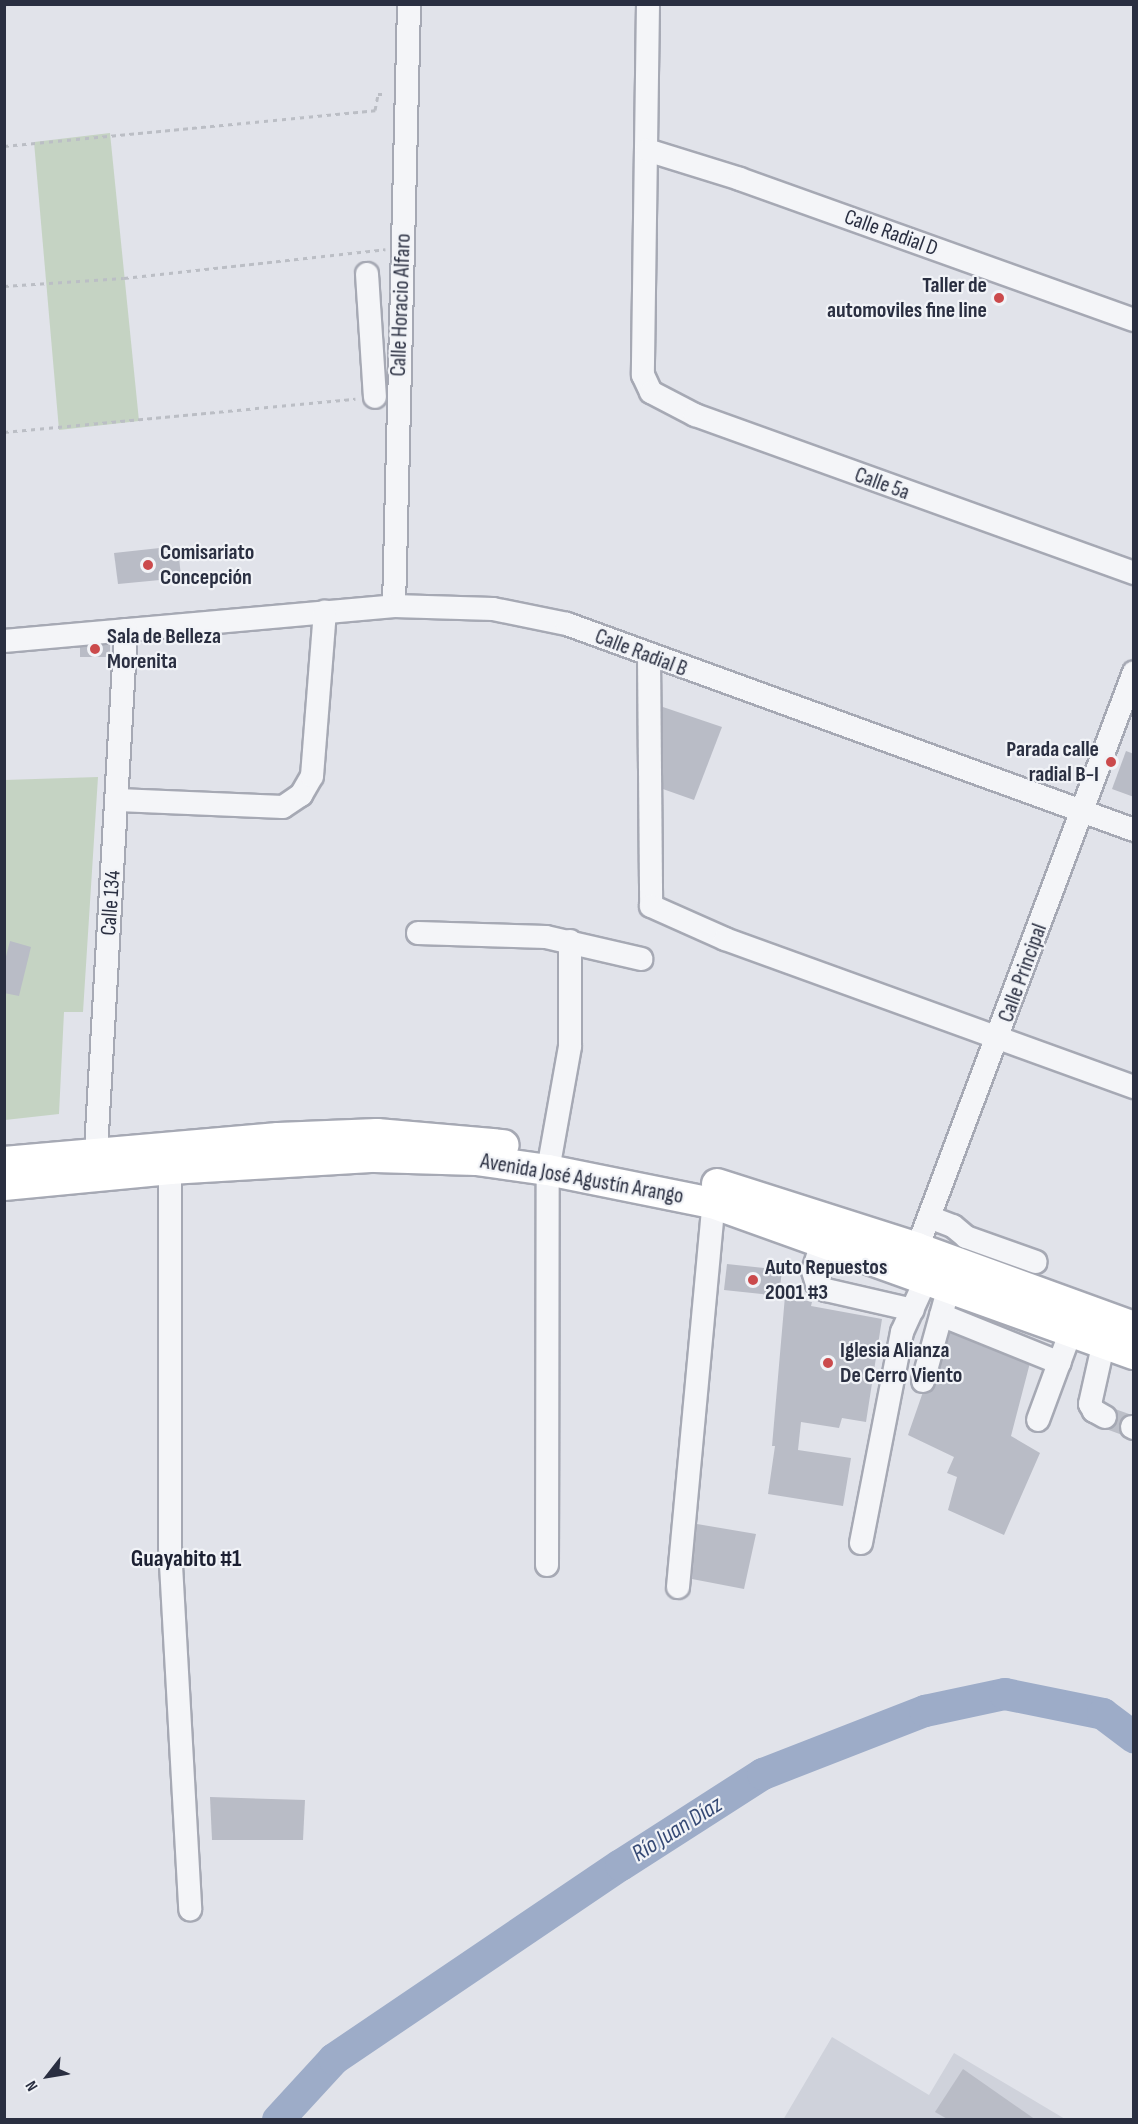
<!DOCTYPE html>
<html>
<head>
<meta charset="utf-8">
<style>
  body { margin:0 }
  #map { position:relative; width:1138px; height:2124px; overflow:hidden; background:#e1e3ea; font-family:"Sofia Sans Condensed",sans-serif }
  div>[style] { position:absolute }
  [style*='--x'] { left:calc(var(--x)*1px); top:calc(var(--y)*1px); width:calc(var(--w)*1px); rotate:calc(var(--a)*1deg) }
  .built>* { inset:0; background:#cfd2db }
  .green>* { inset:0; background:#c5d3c3 }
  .river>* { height:32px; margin:-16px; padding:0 16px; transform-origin:16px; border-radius:16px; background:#9dacc8 }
  .building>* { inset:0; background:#b9bcc6 }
  .minor-tunnel>* { height:22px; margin-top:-11px; transform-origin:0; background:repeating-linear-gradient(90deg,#bcbfc8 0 22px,transparent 0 33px) }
  .path>* { height:3px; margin-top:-1.5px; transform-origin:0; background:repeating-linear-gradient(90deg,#bbbec5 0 4.5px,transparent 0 9px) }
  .roads { filter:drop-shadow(2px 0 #a6a9b4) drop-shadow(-2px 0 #a6a9b4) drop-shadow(0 2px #a6a9b4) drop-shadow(0 -2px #a6a9b4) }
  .minor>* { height:22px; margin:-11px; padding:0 11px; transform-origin:11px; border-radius:11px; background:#f4f5f8 }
  .major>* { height:30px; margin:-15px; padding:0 15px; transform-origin:15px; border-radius:15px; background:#fff }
  .dots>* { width:16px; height:16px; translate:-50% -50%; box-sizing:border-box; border:3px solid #f1f3f7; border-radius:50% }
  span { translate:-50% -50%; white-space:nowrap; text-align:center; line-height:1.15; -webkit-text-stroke:4.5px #f1f3f7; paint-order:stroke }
  .street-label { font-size:22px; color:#2a2f41 }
  .poi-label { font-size:22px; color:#2a2f41; font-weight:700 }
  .right { translate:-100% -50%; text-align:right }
  .left { translate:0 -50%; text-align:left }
  .neighbourhood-label { font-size:24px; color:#1c2032; font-weight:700 }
  .water-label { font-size:24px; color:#354974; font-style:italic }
  .frame { position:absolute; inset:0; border:6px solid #2a2f41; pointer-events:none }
  .north { position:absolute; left:18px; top:2046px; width:60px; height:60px; -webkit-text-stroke:4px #f1f3f7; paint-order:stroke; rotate:239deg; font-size:16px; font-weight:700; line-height:24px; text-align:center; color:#2a2f41 }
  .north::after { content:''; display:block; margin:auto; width:21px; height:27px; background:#2a2f41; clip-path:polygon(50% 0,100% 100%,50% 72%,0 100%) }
</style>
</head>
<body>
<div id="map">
  <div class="built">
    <i style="clip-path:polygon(832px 2037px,929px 2095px,954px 2053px,1065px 2119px,783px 2120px)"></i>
  </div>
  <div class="green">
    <i style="clip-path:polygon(110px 133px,139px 421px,59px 430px,34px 142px)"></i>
    <i style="clip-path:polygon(98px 777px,83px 1012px,64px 1012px,59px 1114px,5px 1120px,4px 780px)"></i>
  </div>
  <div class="river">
    <i style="--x:278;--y:2120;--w:83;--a:-47.4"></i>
    <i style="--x:334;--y:2059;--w:346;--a:-34.1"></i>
    <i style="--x:621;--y:1865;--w:169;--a:-32.7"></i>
    <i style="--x:763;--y:1774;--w:174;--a:-21.3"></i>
    <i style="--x:925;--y:1711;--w:82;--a:-12"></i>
    <i style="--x:1005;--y:1694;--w:100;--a:11.5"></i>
    <i style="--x:1103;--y:1714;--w:39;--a:37"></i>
  </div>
  <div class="building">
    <i style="clip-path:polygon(178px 546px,181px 578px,118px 584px,114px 553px)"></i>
    <i style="clip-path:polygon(80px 642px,110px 642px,110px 657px,80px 657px)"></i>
    <i style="clip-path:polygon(660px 706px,722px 727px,694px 800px,660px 788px)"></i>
    <i style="clip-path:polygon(1126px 751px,1134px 754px,1134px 797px,1112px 789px)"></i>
    <i style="clip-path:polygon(10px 941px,31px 947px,19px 996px,4px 993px,4px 964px)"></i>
    <i style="clip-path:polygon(727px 1264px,782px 1270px,779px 1296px,724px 1290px)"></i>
    <i style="clip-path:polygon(785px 1296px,812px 1302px,811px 1306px,882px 1319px,866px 1422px,842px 1418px,839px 1428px,801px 1422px,798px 1450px,851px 1458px,843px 1506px,768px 1494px,775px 1446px,772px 1446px)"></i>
    <i style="clip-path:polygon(948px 1320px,1031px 1359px,1011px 1436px,1040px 1453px,1004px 1535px,948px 1510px,957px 1477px,947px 1473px,954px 1457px,908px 1435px)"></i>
    <i style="clip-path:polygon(697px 1524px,756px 1534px,744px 1589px,692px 1579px)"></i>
    <i style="clip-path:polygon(210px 1797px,305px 1800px,303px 1840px,212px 1840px)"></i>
    <i style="clip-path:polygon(963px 2069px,1036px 2120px,949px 2120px,935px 2112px)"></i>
  </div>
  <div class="minor-tunnel">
    <i style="--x:1105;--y:1417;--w:29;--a:20"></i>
  </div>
  <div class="path">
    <i style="--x:4;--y:5;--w:3;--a:-18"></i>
    <i style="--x:4;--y:146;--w:373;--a:-5.5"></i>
    <i style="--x:375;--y:110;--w:16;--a:-79"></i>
    <i style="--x:378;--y:94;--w:8;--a:0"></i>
    <i style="--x:4;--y:286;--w:120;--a:-3.8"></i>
    <i style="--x:124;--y:278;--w:263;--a:-6.3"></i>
    <i style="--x:4;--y:432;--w:353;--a:-5.4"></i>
  </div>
  <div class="roads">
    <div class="minor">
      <i style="--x:648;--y:4;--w:371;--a:90.8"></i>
      <i style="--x:643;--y:375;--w:19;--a:65"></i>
      <i style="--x:651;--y:392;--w:50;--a:27.6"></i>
      <i style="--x:695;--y:415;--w:467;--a:19.8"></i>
      <i style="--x:647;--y:150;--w:97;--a:17.3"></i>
      <i style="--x:740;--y:179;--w:418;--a:19.7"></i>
      <i style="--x:367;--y:274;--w:123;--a:86.3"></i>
      <i style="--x:394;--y:606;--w:602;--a:-88.57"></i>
      <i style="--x:4;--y:641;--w:392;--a:-5.1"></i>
      <i style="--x:394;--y:606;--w:99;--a:1.7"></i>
      <i style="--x:493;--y:609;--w:76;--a:11.5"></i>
      <i style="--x:567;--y:624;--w:603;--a:19.97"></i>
      <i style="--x:649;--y:657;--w:249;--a:89.5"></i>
      <i style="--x:651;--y:906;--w:81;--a:24"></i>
      <i style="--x:725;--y:939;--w:435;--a:19.9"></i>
      <i style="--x:118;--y:800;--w:165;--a:2.4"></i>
      <i style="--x:283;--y:807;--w:22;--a:-34"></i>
      <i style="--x:301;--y:795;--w:22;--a:-60"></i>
      <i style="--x:312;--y:776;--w:165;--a:-85.5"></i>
      <i style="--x:418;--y:933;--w:128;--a:1.8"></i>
      <i style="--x:546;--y:937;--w:98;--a:13"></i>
      <i style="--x:95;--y:1167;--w:538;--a:-86.7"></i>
      <i style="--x:170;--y:1169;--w:378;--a:90"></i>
      <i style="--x:170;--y:1547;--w:363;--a:86.8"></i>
      <i style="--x:929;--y:1217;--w:26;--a:21"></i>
      <i style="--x:953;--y:1226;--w:17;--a:40"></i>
      <i style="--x:966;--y:1237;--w:74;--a:19.7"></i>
      <i style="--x:827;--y:1227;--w:46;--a:107.7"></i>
      <i style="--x:813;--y:1271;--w:14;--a:73"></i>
      <i style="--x:817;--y:1284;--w:11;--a:34"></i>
      <i style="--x:826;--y:1290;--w:89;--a:12.9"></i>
      <i style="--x:912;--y:1262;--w:630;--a:-69.38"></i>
      <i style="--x:941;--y:1315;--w:128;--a:22"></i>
      <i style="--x:923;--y:1381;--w:83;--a:-74.6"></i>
      <i style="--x:1105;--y:1417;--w:13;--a:-151"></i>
      <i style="--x:1094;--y:1411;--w:8;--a:-120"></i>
      <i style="--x:1090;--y:1404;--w:78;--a:-77.4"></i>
      <i style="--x:1038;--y:1420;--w:110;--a:-69.7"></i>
      <i style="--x:1132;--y:1427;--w:2;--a:27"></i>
      <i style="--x:861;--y:1543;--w:215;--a:-79"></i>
      <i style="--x:902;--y:1332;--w:58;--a:-65.6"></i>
      <i style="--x:547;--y:1565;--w:395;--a:-89.9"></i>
      <i style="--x:548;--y:1170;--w:126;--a:-79.9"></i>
      <i style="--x:570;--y:1046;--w:105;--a:-90"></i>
      <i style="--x:678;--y:1587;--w:401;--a:-84.7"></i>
    </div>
    <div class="major">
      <i style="--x:4;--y:1162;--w:275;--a:-5"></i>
      <i style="--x:278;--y:1138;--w:99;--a:-2.3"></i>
      <i style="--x:377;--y:1134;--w:127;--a:5"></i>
      <i style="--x:717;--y:1184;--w:210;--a:17.7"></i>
      <i style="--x:917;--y:1248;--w:231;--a:20"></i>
      <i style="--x:4;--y:1185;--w:167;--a:-5.5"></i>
      <i style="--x:170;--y:1169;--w:205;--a:-3.4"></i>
      <i style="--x:375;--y:1157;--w:101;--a:1.7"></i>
      <i style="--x:476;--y:1160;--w:73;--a:7.9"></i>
      <i style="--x:548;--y:1170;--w:167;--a:11.4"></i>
      <i style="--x:712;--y:1203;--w:448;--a:19.7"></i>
    </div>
  </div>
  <div class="dots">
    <i style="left:999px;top:298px;background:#cb4a4c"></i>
    <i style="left:148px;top:565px;background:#cb4a4c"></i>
    <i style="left:95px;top:649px;background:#cb4a4c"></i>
    <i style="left:1111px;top:762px;background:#cb4a4c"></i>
    <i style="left:753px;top:1280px;background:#cb4a4c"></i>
    <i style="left:828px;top:1363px;background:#cb4a4c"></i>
  </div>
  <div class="street-label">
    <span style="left:891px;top:233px;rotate:20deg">Calle Radial D</span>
    <span style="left:401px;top:305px;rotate:-88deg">Calle Horacio Alfaro</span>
    <span style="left:882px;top:484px;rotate:20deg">Calle 5a</span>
    <span style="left:641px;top:653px;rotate:21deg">Calle Radial B</span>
    <span style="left:111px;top:903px;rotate:-86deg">Calle 134</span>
    <span style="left:1023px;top:973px;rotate:-70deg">Calle Principal</span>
    <span style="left:582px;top:1179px;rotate:10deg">Avenida José Agustín Arango</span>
  </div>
  <div class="poi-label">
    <span class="right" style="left:987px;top:298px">Taller de<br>automoviles fine line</span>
    <span class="left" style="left:160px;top:565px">Comisariato<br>Concepción</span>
    <span class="left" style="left:107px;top:649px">Sala de Belleza<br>Morenita</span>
    <span class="right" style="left:1099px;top:762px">Parada calle<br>radial B-I</span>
    <span class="left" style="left:765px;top:1280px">Auto Repuestos<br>2001 #3</span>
    <span class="left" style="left:840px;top:1363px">Iglesia Alianza<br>De Cerro Viento</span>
  </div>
  <div class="neighbourhood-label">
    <span style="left:186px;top:1559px">Guayabito #1</span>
  </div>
  <div class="water-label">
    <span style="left:677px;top:1829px;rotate:-32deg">Río Juan Díaz</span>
  </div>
  <div class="frame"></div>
  <div class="north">N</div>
</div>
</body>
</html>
